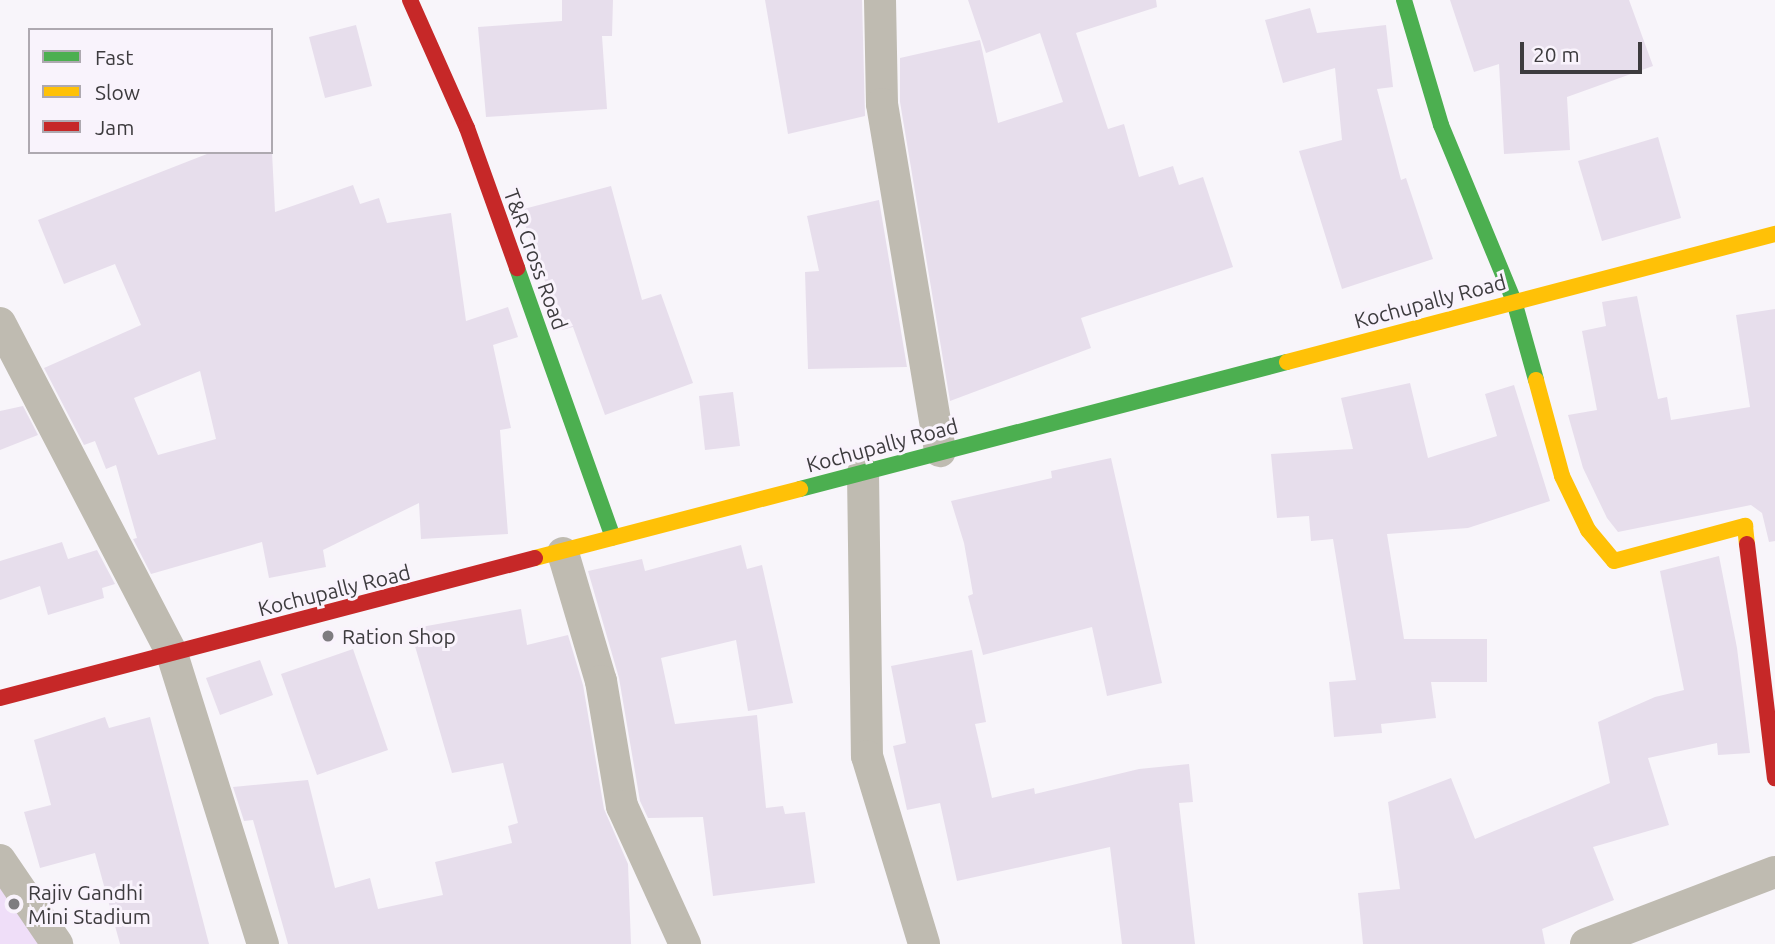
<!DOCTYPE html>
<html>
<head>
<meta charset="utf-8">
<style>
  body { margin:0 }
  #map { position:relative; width:1775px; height:944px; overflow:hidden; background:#f8f5fa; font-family:Ubuntu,sans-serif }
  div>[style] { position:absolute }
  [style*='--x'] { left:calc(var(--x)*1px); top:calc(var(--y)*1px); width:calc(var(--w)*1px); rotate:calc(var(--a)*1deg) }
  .green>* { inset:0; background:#efdef8 }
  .building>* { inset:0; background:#e7deec }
  .street>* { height:32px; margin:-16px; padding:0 16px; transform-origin:16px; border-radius:16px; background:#bfbbb1 }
  .fast>* { height:16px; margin:-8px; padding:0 8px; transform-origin:8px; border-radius:8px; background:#4caf50 }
  .slow>* { height:16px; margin:-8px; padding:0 8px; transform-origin:8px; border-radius:8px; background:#ffc107 }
  .jam>* { height:16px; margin:-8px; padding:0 8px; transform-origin:8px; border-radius:8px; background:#c62828 }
  .dots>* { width:19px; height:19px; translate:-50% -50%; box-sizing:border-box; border:4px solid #f9f3fc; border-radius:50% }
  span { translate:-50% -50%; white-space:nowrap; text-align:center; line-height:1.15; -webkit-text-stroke:6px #f9f3fc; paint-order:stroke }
  .street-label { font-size:21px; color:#3d3b3e }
  .poi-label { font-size:21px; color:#3d3b3e }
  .left { translate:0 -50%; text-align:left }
  .legend { position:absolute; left:28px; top:28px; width:245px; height:126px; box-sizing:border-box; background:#f9f3fc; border:2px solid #aea9b0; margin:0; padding:9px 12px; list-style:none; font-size:21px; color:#3d3b3e }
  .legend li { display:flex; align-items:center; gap:14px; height:35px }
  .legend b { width:35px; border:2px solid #aea9b0 }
  .scale { position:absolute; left:1520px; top:42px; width:122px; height:32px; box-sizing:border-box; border:4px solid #3d3b3e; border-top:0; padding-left:9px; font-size:21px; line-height:24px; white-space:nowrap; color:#3d3b3e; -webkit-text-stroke:5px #f9f3fc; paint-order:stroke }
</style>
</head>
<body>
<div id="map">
  <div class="green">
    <i style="clip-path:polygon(0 864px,57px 944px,0 944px)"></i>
  </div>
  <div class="building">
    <i style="clip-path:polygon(562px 0,613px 0,612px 36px,602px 36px,607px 109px,486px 117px,478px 27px,562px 21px)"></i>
    <i style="clip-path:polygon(765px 0,862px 0,865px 116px,788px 134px)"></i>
    <i style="clip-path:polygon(968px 0,1156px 0,1157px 7px,1076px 33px,1108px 129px,1124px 124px,1139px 177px,1173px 166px,1179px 185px,1203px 177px,1233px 267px,1081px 318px,1091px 348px,950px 401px,900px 102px,900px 58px,980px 40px,998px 123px,1063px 102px,1040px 33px,986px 53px)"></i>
    <i style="clip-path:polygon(1450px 0,1629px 0,1653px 66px,1567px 97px,1570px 150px,1504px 154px,1499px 64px,1474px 72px)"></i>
    <i style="clip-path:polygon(1310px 8px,1317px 33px,1386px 25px,1393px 87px,1377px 89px,1401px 180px,1406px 178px,1433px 259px,1342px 289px,1299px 151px,1342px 140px,1335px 68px,1283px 83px,1265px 20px)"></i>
    <i style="clip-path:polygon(356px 25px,372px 86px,325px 98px,309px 37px)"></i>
    <i style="clip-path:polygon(1658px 137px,1681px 218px,1602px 241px,1578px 161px)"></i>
    <i style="clip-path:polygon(evenodd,212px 152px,272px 152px,275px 212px,353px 185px,360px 204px,379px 198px,387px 223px,451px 213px,466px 321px,508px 307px,518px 337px,493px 345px,511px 428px,500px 430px,508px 534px,421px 539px,419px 503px,323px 550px,326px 567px,269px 578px,262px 542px,151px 574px,133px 539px,137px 538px,116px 465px,106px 469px,95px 441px,84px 445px,44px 368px,141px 325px,115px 264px,64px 284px,38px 220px,212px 152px,200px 371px,216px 439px,158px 455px,134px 398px,200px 371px)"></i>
    <i style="clip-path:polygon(611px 186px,642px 300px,661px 294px,693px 383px,605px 415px,573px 327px,562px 330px,520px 210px)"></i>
    <i style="clip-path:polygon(879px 200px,907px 367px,808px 369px,805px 272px,819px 271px,807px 216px)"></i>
    <i style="clip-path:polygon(1637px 296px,1658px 399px,1667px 397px,1671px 420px,1750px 407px,1736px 315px,1775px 309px,1775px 541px,1769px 542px,1762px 513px,1751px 505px,1618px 532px,1607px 518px,1583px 468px,1568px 415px,1597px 410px,1582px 331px,1606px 326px,1602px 302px)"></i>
    <i style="clip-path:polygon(1410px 383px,1428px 458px,1497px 436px,1485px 394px,1514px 385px,1550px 501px,1468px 528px,1387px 534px,1404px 639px,1487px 639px,1487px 682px,1431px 682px,1436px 718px,1381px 724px,1382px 733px,1334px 737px,1329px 682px,1356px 680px,1333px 539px,1311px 541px,1309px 516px,1277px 518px,1271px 454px,1353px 449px,1341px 398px)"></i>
    <i style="clip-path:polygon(733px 392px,740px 446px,705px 450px,699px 396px)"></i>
    <i style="clip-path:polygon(23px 406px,38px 435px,0 450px,0 411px)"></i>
    <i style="clip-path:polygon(1111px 458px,1162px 683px,1107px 696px,1092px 627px,983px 655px,968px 596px,973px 594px,964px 543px,951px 501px,1052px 478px,1051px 471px)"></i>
    <i style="clip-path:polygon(62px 542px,68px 559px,97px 550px,115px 584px,102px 588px,104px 598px,48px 615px,40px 586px,0 600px,0 561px)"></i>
    <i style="clip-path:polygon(741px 545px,747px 569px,762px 565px,793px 703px,748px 711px,736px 640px,661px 658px,675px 724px,757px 715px,766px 808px,783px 806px,785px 814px,805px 812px,815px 883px,713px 896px,703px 817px,648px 818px,640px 801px,619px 678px,588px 571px,642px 559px,645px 571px)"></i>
    <i style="clip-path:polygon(1719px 556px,1737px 648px,1750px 753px,1718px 755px,1717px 743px,1648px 758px,1669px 825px,1593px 847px,1614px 900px,1542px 929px,1545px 944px,1363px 944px,1358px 893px,1400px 889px,1388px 802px,1451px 778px,1475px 839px,1610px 783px,1598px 722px,1655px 697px,1684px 690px,1660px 571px)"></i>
    <i style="clip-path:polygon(521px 609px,527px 645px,568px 635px,583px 685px,604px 809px,628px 864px,631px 944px,288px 944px,253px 820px,244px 821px,233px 787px,308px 780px,335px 888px,370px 878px,378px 909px,443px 895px,435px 862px,512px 843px,508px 826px,518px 823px,503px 763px,452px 773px,410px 629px)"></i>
    <i style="clip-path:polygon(353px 649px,388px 750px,317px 775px,281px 674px)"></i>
    <i style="clip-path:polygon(972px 650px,986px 722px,975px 724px,992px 798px,1034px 788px,1035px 794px,1139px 769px,1189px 764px,1193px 802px,1179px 803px,1195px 944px,1122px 944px,1110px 847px,957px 881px,940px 803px,907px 810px,893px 746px,906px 743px,891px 666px)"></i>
    <i style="clip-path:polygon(260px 660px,273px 695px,220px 715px,206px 678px)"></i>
    <i style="clip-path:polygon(105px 717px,109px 728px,150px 717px,209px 944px,120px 944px,95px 853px,40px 868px,24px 812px,51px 805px,34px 740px)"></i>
  </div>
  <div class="street">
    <i style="--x:880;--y:0;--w:104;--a:88.9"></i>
    <i style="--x:882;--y:104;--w:352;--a:80.5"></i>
    <i style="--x:0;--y:323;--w:373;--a:62.5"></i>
    <i style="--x:172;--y:654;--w:304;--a:72.6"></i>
    <i style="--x:863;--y:473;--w:283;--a:89.2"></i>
    <i style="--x:867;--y:756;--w:196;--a:73.1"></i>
    <i style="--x:563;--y:553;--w:134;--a:73.5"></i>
    <i style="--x:601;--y:681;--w:127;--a:80.5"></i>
    <i style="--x:622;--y:806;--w:152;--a:65.5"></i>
    <i style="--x:0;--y:860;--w:102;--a:55.8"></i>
    <i style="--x:1586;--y:944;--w:202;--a:-20.9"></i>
  </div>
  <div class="fast">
    <i style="--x:1404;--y:0;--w:130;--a:73.5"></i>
    <i style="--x:1441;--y:125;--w:191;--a:67.5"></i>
    <i style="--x:1514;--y:301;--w:82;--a:74.4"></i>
    <i style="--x:517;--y:268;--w:286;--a:70.4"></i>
    <i style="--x:800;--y:489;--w:503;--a:-14.62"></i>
  </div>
  <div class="slow">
    <i style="--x:1287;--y:362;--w:505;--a:-14.7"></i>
    <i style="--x:1536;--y:380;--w:99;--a:74.8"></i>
    <i style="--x:1562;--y:476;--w:60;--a:64.3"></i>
    <i style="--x:1588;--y:530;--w:40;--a:50"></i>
    <i style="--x:1614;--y:561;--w:136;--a:-15"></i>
    <i style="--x:1745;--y:526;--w:18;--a:84"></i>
    <i style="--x:535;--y:558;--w:274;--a:-14.6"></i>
  </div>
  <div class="jam">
    <i style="--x:410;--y:0;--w:140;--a:66"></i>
    <i style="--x:467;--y:128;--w:149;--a:70.3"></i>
    <i style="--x:1747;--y:544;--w:236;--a:83.2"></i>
    <i style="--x:0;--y:698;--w:553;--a:-14.66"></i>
  </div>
  <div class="dots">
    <i style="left:328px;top:636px;background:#7e7c80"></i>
    <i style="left:14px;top:904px;background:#7e7c80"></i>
  </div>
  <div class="street-label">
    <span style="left:536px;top:259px;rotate:70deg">T&amp;R Cross Road</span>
    <span style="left:1430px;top:301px;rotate:-15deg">Kochupally Road</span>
    <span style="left:882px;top:445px;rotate:-15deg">Kochupally Road</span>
    <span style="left:334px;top:590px;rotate:-14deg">Kochupally Road</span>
  </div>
  <div class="poi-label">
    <span class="left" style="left:342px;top:636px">Ration Shop</span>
    <span class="left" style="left:28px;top:904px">Rajiv Gandhi<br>Mini Stadium</span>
  </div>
  <ul class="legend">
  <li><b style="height:9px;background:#4caf50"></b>Fast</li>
  <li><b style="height:9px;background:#ffc107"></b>Slow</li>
  <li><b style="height:9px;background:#c62828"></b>Jam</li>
  </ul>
  <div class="scale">20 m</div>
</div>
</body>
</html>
